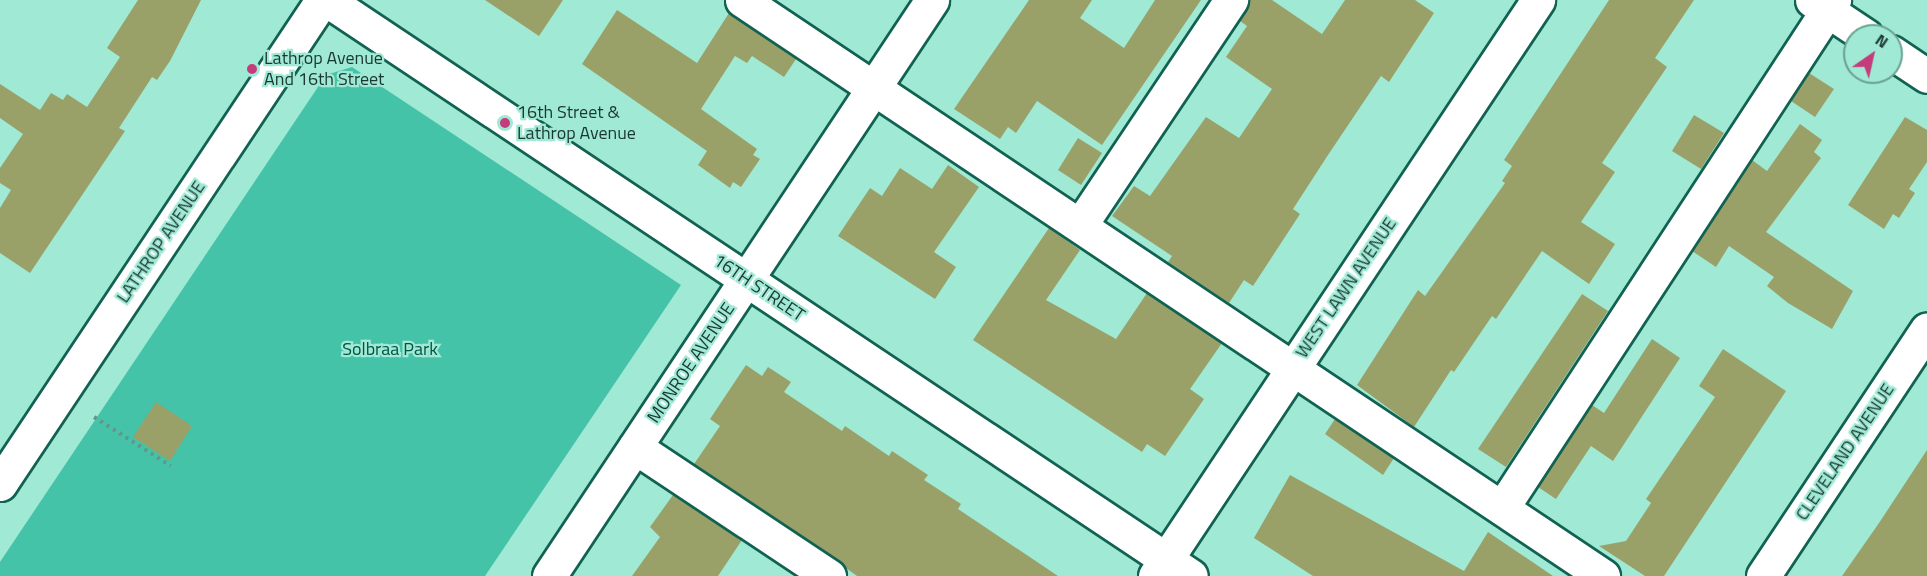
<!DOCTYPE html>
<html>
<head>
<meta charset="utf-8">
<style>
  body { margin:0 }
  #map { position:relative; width:1927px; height:576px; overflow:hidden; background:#a0e9d5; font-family:"Titillium Web",sans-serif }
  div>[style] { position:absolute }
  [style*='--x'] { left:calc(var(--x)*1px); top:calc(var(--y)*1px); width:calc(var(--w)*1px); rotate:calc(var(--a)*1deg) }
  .green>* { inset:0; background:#44c3a8 }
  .building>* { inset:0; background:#99a169 }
  .path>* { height:4px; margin-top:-2px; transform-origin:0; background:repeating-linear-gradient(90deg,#629789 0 3px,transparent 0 7.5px) }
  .roads { filter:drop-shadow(2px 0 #116252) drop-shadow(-2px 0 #116252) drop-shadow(0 2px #116252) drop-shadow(0 -2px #116252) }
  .minor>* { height:33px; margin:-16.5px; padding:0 16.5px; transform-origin:16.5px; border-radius:16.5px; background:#fff }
  .dots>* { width:16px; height:16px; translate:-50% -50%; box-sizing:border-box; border:3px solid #a0e9d5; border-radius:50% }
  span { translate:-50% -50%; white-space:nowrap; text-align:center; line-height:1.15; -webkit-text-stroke:4.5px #a0e9d5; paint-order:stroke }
  .poi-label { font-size:18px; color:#1a3831 }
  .left { translate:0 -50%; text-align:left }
  .street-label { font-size:18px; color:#1a3831 }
  .park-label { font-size:18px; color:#005244 }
  .north { position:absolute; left:1843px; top:24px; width:60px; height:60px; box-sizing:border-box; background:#a0e9d5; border:2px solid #6aa293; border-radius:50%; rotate:34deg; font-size:16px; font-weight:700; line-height:24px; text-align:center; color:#1a3831 }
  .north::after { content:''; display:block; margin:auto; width:21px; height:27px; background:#c33c7b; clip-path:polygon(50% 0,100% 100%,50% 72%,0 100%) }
</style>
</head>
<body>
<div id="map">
  <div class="green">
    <i style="clip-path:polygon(352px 67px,681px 285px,485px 576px,0 576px,0 562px,326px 75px)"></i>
  </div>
  <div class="building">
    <i style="clip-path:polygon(138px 0,201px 0,170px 61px,157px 80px,152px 77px,119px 128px,125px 131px,30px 273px,0 253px,0 208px,11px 190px,0 183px,0 168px,23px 134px,0 118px,0 84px,40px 110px,51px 93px,63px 100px,67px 94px,87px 107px,120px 57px,107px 48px)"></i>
    <i style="clip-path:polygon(485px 0,563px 0,539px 36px)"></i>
    <i style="clip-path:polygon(1029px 0,1092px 0,1080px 18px,1124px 48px,1155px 0,1201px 0,1102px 145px,1037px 101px,1016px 133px,1008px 127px,1000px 139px,954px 109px)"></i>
    <i style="clip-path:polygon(1250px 0,1272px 0,1322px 34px,1345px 0,1415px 0,1434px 13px,1389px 82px,1381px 76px,1328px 155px,1293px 209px,1300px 214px,1253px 286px,1244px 280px,1229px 303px,1168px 262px,1172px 256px,1112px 216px,1134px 186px,1150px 196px,1206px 117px,1239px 138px,1272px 89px,1226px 57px,1247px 26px,1240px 21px)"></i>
    <i style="clip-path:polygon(1609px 0,1694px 0,1655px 58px,1667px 67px,1602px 163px,1615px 172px,1581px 222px,1615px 244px,1589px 284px,1542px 251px,1496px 319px,1492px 316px,1454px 372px,1451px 370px,1414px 427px,1357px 385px,1418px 290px,1425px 296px,1505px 183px,1502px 181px,1512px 166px,1504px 160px)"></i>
    <i style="clip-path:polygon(617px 10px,697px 63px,729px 13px,796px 59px,784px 77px,752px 56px,747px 63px,735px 56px,701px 109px,757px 149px,753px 155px,760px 159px,741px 187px,733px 182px,730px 188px,698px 165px,707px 151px,582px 64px)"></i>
    <i style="clip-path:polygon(1809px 73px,1834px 89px,1815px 117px,1791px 101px)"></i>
    <i style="clip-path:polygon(1694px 115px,1724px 133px,1701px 169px,1672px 151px)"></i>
    <i style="clip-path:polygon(1905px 117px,1927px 130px,1927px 162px,1909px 189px,1915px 193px,1899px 218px,1893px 214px,1884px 229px,1848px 205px)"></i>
    <i style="clip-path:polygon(1800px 124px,1822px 140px,1814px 152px,1821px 158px,1766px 232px,1853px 291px,1832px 329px,1788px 303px,1767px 286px,1774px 277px,1729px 246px,1716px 267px,1692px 251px,1752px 160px,1767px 171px)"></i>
    <i style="clip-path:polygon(1078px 138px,1102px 153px,1081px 185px,1058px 170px)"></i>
    <i style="clip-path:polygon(948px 165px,979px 187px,934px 252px,956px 267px,935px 299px,838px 236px,870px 188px,882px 196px,900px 168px,932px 189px)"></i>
    <i style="clip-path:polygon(1049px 228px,1080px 250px,1046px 300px,1116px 339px,1147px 293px,1222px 343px,1190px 389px,1204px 399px,1165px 456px,1147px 444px,1142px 452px,973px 340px)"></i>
    <i style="clip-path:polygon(1582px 294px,1608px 311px,1506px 467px,1478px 449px)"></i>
    <i style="clip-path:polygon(1652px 339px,1680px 358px,1613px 461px,1591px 446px,1556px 499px,1538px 487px,1592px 405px,1604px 413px)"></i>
    <i style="clip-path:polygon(1723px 349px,1786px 391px,1664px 576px,1645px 576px,1599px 546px,1626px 541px,1651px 503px,1646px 499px,1715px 397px,1699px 386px)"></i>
    <i style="clip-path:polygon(746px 365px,762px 376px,768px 367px,791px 382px,784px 392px,842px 431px,845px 426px,889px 456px,892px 451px,928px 475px,924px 480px,961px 504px,958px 509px,1058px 576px,857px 576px,846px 568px,694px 464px,720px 426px,710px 419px)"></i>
    <i style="clip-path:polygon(156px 402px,192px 426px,170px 461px,133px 437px)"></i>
    <i style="clip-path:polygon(1335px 419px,1394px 458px,1383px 475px,1325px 434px)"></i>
    <i style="clip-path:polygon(1927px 450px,1927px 576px,1842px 576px,1879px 523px)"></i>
    <i style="clip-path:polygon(1290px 475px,1464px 571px,1488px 532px,1553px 576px,1313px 576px,1254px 538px)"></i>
    <i style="clip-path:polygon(673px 495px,742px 540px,718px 576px,632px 576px,660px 537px,650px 527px)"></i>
  </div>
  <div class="path">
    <i style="--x:94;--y:417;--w:91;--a:32.5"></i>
  </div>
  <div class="roads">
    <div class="minor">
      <i style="--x:327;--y:0;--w:1038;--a:33.69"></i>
      <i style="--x:742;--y:0;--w:1036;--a:33.78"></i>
      <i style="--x:1812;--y:0;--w:65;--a:33.7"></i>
      <i style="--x:1891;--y:52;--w:43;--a:33.7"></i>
      <i style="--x:1081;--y:224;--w:270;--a:-56.2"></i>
      <i style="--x:635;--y:447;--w:233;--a:33.6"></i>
      <i style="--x:0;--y:484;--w:581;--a:-56.36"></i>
      <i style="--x:1502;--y:508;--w:607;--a:-56.83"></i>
      <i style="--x:549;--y:576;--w:692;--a:-56.38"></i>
      <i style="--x:1155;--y:576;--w:692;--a:-56.38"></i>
      <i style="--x:1763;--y:576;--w:296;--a:-56.4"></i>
    </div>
  </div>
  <div class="dots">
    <i style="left:252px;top:69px;background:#c33c7b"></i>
    <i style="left:505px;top:123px;background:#c33c7b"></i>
  </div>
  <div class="poi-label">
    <span class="left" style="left:264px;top:69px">Lathrop Avenue<br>And 16th Street</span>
    <span class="left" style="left:517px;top:123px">16th Street &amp;<br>Lathrop Avenue</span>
  </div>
  <div class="street-label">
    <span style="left:161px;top:242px;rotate:-56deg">LATHROP AVENUE</span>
    <span style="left:759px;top:288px;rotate:34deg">16TH STREET</span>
    <span style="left:1346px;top:288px;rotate:-56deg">WEST LAWN AVENUE</span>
    <span style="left:691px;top:363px;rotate:-56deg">MONROE AVENUE</span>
    <span style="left:1845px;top:452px;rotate:-56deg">CLEVELAND AVENUE</span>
  </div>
  <div class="park-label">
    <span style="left:390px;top:349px">Solbraa Park</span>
  </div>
  <div class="north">N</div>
</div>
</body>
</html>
